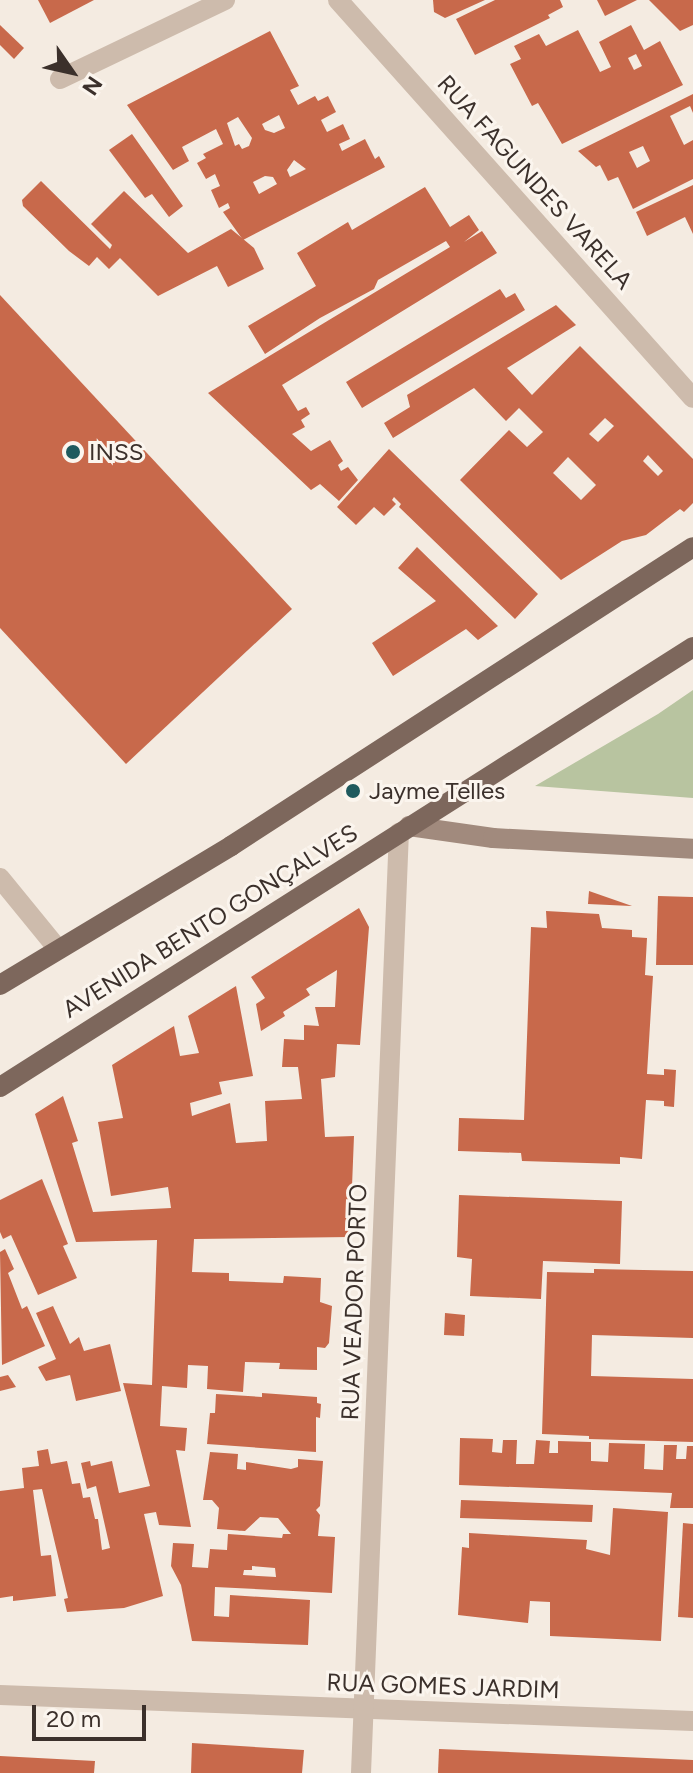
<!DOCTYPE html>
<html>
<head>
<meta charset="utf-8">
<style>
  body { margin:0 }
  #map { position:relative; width:693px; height:1773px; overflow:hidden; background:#f4ebe1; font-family:Figtree,sans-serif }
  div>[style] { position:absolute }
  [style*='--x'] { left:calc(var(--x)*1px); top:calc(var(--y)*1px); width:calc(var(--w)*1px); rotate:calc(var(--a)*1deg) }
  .green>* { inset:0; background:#b8c4a0 }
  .building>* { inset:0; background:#c8694b }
  .street>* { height:20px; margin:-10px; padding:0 10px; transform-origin:10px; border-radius:10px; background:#cdbbac }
  .secondary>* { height:20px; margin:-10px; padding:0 10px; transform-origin:10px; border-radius:10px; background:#a18a7d }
  .primary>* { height:20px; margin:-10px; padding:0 10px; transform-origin:10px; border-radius:10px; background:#7d675c }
  .dots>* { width:22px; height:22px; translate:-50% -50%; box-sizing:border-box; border:4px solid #fbf5ee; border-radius:50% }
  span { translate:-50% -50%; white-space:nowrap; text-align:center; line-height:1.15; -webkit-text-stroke:6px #fbf5ee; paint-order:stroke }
  .street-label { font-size:24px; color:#3b302b }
  .poi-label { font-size:24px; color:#3b302b }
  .left { translate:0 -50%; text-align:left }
  .north { position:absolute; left:32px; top:32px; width:80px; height:80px; -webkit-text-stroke:6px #fbf5ee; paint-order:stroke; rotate:124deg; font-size:22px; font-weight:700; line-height:32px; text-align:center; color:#3b302b }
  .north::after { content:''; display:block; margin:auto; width:28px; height:36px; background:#3b302b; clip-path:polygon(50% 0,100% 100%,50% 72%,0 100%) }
  .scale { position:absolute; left:32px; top:1705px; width:114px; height:36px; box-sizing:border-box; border:4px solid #3b302b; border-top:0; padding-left:10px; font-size:24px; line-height:28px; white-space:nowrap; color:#3b302b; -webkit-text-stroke:6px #fbf5ee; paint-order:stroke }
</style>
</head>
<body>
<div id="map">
  <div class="green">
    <i style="clip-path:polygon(693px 690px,693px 798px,535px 786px,658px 714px)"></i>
  </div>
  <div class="building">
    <i style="clip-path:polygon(38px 0,94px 0,50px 23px)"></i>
    <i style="clip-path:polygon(433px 0,485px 0,445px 18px,434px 12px)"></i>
    <i style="clip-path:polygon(495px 0,560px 0,563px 7px,548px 15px,550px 18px,475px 55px,456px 19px)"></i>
    <i style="clip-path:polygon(597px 0,637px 0,605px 16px)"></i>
    <i style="clip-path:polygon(649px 0,693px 0,693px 25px,680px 31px)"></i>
    <i style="clip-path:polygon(0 25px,24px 48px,14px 59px,0 45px)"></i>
    <i style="clip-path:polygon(evenodd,631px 25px,644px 50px,660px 41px,683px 85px,562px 144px,538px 103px,532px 106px,510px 64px,521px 59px,514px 46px,539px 34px,546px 46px,578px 30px,600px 72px,611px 67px,599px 42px,631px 25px,636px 54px,642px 66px,634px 70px,628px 58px,636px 54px)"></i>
    <i style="clip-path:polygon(evenodd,270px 31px,299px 86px,290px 90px,298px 105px,315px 96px,318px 101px,328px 96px,336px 112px,321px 120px,327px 132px,343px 124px,350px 139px,339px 144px,342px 151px,365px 139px,375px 159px,379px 156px,385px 167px,243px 240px,223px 212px,230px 208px,228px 203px,219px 208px,211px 190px,220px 186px,215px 174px,206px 179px,197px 163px,206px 158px,203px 154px,223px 144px,216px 129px,182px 147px,189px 161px,173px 170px,127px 105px,270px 31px,279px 115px,285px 128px,274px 133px,265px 130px,262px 124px,279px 115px,270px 31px,238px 117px,252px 138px,249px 146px,242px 149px,239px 144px,235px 146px,227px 123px,238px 117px,270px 31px,294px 160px,306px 169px,290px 177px,287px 170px,294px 160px,270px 31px,265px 176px,273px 177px,277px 184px,259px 194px,253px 182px,265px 176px)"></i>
    <i style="clip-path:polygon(evenodd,693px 94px,693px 113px,690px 106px,670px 116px,684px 145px,693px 140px,693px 179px,633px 209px,618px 177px,608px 181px,600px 165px,596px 167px,578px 151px,693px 94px,643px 146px,650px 161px,637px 168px,629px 152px,643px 146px)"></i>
    <i style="clip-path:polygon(132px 134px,183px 206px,169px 217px,152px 194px,145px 198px,109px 150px)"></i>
    <i style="clip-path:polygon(41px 181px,110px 249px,112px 245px,91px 224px,124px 191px,188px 253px,231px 229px,254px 248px,264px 269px,228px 287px,217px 266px,158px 296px,120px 258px,109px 269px,97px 257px,89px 266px,69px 251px,23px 206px,22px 200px)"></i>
    <i style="clip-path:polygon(693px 185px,693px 234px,685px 217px,647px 236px,636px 212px)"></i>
    <i style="clip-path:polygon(425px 187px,450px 227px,469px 215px,479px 230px,464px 242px,482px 231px,497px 253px,282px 385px,298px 411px,306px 407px,310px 414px,301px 420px,305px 427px,292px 434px,311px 451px,330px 440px,343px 461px,338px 465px,341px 471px,348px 467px,358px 480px,339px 501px,320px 484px,311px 490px,208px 393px,450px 247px,446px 241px,378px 280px,374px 289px,320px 318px,265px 354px,248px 326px,316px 286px,297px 253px,348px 222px,352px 230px)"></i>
    <i style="clip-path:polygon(500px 289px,506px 298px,515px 293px,525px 310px,362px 408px,346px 382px)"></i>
    <i style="clip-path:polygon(0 295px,292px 609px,126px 764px,0 628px)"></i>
    <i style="clip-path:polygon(evenodd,556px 305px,576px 325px,507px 368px,532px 395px,580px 346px,693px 459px,693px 503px,684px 512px,680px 509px,646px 535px,622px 541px,561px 580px,460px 480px,509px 430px,527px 447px,543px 432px,519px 408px,506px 421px,474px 388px,393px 438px,384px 423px,410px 407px,407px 395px,556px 305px,605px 418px,614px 426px,598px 442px,589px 434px,605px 418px,556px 305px,648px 455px,663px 471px,658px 476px,643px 461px,648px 455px,556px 305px,568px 457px,596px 485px,581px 500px,553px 473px,568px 457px)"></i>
    <i style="clip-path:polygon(389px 449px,538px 594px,515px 619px,399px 507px,401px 504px,394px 497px,392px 500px,396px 504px,384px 516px,374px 507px,356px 525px,337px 507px)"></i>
    <i style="clip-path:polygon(417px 547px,498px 626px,478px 640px,466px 629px,393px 676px,372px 643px,436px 601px,398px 568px)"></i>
    <i style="clip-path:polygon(589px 891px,632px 906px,631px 906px,588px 904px)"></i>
    <i style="clip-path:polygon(658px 896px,693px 897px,693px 965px,656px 965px)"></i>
    <i style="clip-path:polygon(359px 908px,369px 927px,360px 1045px,337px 1044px,335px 1077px,321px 1079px,325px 1137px,354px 1136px,350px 1237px,194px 1239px,192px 1272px,229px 1273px,229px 1281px,283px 1283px,284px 1276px,321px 1278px,320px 1302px,332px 1306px,329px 1343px,325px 1348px,317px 1347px,317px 1370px,279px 1369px,280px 1363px,245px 1362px,243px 1392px,207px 1389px,208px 1366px,188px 1365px,187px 1388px,162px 1386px,160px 1426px,187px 1428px,185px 1451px,176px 1450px,191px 1527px,159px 1525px,156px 1512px,144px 1514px,163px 1596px,124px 1608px,67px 1612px,64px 1599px,68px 1598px,42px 1489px,33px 1490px,41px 1556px,51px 1555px,56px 1596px,13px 1601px,13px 1596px,0 1598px,0 1491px,24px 1488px,22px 1468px,39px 1466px,37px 1451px,48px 1449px,51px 1464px,67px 1461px,72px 1484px,80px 1483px,83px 1498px,90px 1497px,95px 1519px,98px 1519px,102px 1550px,110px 1548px,96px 1486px,87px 1489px,81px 1463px,90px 1461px,91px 1466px,112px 1461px,119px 1493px,150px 1486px,123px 1383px,152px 1385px,157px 1240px,76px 1242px,35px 1114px,63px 1096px,78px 1141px,72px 1143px,93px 1212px,171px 1208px,168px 1187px,111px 1196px,98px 1122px,123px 1118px,112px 1065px,174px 1026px,180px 1056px,199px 1053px,188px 1016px,236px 986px,253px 1076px,219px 1082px,222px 1094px,190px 1103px,192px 1116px,230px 1103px,236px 1143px,267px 1141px,265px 1101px,302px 1099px,298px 1067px,282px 1067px,284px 1039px,304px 1040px,304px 1025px,319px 1026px,315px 1007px,335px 1007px,337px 970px,306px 989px,310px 995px,283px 1012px,285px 1016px,261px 1031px,256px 1004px,265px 998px,251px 977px)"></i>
    <i style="clip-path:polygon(546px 911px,599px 914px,602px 928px,632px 930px,632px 937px,647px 938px,645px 975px,653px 976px,647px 1074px,664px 1075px,664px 1069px,676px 1070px,674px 1107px,664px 1106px,664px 1101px,646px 1100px,642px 1159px,620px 1157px,620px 1164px,522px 1161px,521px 1153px,458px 1151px,459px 1118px,524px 1120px,531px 927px,547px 928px)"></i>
    <i style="clip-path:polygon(42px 1179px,68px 1244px,63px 1246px,77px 1278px,38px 1295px,11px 1235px,3px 1239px,0 1232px,0 1200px)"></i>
    <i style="clip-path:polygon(459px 1195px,622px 1201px,620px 1264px,543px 1261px,541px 1299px,470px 1296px,472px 1259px,457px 1257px)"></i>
    <i style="clip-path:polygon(5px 1249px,14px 1269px,8px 1273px,22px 1309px,27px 1306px,45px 1346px,2px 1365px,0 1252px)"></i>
    <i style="clip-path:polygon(594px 1269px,693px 1271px,693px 1338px,592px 1335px,591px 1376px,693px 1379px,693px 1442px,589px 1439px,589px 1436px,542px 1434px,547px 1272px,594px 1273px)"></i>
    <i style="clip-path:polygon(53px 1306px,70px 1344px,79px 1337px,84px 1351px,110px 1344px,121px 1391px,76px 1401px,70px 1375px,46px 1381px,38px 1367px,56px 1359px,36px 1313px)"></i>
    <i style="clip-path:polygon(445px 1313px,465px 1315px,464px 1336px,444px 1335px)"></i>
    <i style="clip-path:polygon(8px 1375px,16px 1387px,0 1391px,0 1377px)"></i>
    <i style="clip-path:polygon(262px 1393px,317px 1397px,317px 1403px,321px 1404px,320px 1418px,316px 1417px,316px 1452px,207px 1444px,210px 1413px,215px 1413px,216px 1394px,262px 1397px)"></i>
    <i style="clip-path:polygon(460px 1438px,493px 1439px,492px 1452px,502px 1453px,503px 1440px,517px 1440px,516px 1464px,534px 1464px,536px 1440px,550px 1441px,549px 1453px,558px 1453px,558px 1441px,591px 1442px,591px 1461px,608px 1462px,609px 1443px,645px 1444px,644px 1469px,663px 1470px,664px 1445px,677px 1445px,676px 1459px,686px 1459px,687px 1446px,693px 1446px,693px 1508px,670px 1508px,672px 1493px,459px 1485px)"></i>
    <i style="clip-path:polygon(evenodd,210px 1452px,238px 1454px,237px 1469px,246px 1470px,246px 1462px,291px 1469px,298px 1467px,298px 1459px,323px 1461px,320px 1506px,316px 1510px,320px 1515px,318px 1536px,335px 1537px,332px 1593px,215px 1587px,214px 1616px,229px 1617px,230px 1595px,310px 1600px,308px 1645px,192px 1641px,181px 1585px,171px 1566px,173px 1543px,194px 1544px,192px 1567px,208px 1568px,210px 1549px,227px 1550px,228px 1534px,282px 1538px,283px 1534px,291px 1534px,278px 1518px,260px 1517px,245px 1531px,217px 1529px,219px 1508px,212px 1500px,203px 1500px,210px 1452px,252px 1566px,275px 1568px,276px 1577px,243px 1575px,244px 1570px,252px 1570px,252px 1566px)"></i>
    <i style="clip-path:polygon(461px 1500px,593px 1505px,592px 1522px,460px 1518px)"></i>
    <i style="clip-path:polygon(613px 1508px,668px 1512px,661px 1641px,550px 1636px,550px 1602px,530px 1601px,528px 1623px,458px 1615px,462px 1547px,469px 1548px,469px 1533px,587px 1540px,586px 1549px,610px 1555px)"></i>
    <i style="clip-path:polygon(683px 1523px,693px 1524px,693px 1618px,678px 1617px)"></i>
    <i style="clip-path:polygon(192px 1743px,304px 1750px,302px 1773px,191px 1773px)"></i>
    <i style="clip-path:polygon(439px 1749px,693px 1760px,693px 1773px,438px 1773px)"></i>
    <i style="clip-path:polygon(0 1756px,95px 1761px,94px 1773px,0 1773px)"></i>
  </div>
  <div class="street">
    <i style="--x:338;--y:0;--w:533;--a:48.27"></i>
    <i style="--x:60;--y:79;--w:183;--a:-25.6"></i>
    <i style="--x:0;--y:878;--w:92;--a:50.8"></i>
    <i style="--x:0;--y:1695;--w:693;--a:2.15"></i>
    <i style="--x:361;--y:1773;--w:941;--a:-87.69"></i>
  </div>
  <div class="secondary">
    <i style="--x:409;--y:826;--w:85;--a:8.1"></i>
    <i style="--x:493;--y:838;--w:200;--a:3.1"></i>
  </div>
  <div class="primary">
    <i style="--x:0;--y:985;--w:270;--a:-31"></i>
    <i style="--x:231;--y:846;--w:550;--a:-32.91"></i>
    <i style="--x:0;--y:1087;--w:821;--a:-32.41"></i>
  </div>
  <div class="dots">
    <i style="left:73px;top:452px;background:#1f5a5e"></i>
    <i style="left:353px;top:791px;background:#1f5a5e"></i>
  </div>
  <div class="street-label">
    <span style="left:535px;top:182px;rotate:48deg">RUA FAGUNDES VARELA</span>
    <span style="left:210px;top:921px;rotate:-32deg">AVENIDA BENTO GONÇALVES</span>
    <span style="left:354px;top:1302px;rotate:-88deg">RUA VEADOR PORTO</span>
    <span style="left:443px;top:1686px;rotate:2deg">RUA GOMES JARDIM</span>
  </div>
  <div class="poi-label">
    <span class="left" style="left:89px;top:452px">INSS</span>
    <span class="left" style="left:369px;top:791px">Jayme Telles</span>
  </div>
  <div class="north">N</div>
  <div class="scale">20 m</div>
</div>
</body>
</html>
